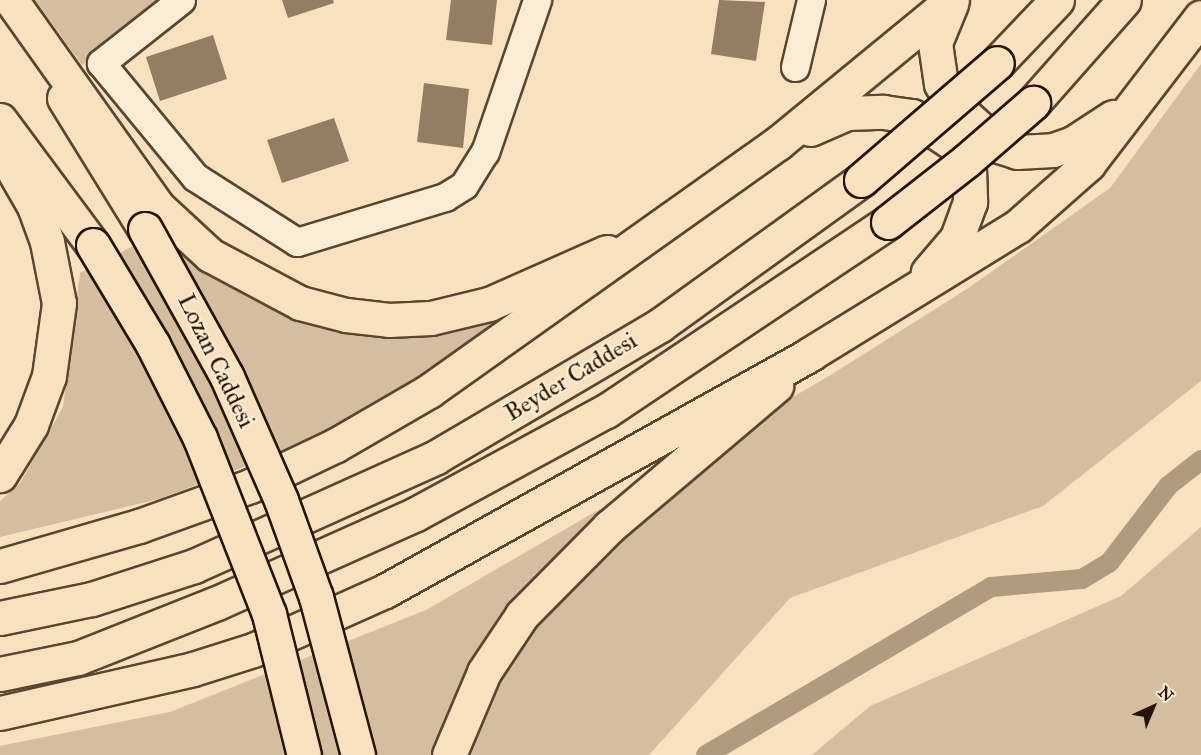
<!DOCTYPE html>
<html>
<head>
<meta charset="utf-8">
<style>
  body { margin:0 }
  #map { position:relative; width:1201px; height:755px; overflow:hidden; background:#f8e1bf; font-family:"IM FELL Great Primer",serif }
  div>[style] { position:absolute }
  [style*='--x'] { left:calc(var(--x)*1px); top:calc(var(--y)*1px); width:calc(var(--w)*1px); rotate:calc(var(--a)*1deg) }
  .green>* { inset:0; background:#d4be9f }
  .canal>* { height:20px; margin:-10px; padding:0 10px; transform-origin:10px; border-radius:10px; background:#b19b7e }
  .building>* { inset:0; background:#937e63 }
  .roads { filter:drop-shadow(2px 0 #5a4630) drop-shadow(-2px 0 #5a4630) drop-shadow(0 2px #5a4630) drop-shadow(0 -2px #5a4630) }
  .minor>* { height:27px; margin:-13.5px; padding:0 13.5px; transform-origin:13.5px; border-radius:13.5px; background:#faecd5 }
  .major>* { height:33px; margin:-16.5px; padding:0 16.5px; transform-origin:16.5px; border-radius:16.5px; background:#f8e1bf }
  .highway>* { height:33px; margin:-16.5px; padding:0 16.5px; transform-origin:16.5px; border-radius:16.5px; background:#f8e1bf }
  .bridges { filter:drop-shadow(2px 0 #261300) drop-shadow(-2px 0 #261300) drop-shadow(0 2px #261300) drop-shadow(0 -2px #261300) }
  .major-bridge>* { height:33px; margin:-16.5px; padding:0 16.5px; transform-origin:16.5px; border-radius:16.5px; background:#f8e1bf }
  .highway-bridge>* { height:33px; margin:-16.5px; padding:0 16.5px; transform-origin:16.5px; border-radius:16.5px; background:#f8e1bf }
  span { translate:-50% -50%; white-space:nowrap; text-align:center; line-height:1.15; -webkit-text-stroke:4.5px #faecd5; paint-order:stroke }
  .street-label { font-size:24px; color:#261300 }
  .north { position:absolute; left:1123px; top:677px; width:60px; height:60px; -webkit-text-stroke:4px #faecd5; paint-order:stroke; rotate:44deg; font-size:16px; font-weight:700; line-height:24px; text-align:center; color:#261300 }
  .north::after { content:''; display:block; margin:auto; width:21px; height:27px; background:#261300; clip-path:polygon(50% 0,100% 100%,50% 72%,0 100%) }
</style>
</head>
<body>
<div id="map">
  <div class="green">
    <i style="clip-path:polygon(35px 0,167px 0,82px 65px)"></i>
    <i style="clip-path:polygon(1201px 64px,1201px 381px,1043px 506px,790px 598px,649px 755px,0 755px,0 746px,170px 712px,426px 610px,829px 376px,967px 289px,1110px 188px)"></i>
    <i style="clip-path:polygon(167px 229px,216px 270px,423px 333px,505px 316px,402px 389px,307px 443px,159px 499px,0 537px,0 501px,20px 483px,63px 407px,80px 273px)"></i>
    <i style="clip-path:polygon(1201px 527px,1201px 755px,812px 755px,870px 706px,1121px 596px)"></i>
  </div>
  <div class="canal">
    <i style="--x:706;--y:755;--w:331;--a:-30.5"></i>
    <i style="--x:991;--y:587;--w:91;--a:-5"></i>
    <i style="--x:1082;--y:579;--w:31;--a:-31"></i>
    <i style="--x:1109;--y:563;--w:97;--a:-52.5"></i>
    <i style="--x:1168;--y:486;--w:42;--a:-38.2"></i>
  </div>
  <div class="building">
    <i style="clip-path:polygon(282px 0,333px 0,334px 3px,288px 18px)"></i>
    <i style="clip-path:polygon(451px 0,497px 0,492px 45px,446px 40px)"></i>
    <i style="clip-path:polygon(719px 0,765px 2px,756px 61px,711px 54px)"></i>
    <i style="clip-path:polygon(213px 35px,227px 79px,160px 101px,146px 57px)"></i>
    <i style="clip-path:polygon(424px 83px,469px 89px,463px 148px,417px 142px)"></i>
    <i style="clip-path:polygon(334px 118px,349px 161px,282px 183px,267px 140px)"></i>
  </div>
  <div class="roads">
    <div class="minor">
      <i style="--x:181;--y:0;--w:102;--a:141.8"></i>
      <i style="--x:101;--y:63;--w:148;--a:50.5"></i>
      <i style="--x:195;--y:177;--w:121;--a:32.5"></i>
      <i style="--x:297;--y:242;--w:155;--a:-16.9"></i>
      <i style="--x:445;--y:197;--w:22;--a:-32"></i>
      <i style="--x:464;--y:185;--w:39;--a:-58"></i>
      <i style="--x:485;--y:152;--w:161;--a:-71.1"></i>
      <i style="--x:795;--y:67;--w:69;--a:-76.6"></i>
    </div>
    <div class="major">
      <i style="--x:64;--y:98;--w:154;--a:58.3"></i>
      <i style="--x:0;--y:120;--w:156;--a:53.4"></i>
    </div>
    <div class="highway">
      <i style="--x:11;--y:0;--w:254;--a:54.6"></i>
      <i style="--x:158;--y:207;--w:71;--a:42.7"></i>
      <i style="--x:210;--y:255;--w:102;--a:28.1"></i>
      <i style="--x:300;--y:303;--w:48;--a:14.6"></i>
      <i style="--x:346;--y:315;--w:43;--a:6.6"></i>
      <i style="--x:389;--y:320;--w:42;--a:-2.7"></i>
      <i style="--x:431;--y:318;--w:60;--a:-13.6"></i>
      <i style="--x:489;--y:304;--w:129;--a:-23.8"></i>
      <i style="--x:951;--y:4;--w:42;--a:112.3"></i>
      <i style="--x:935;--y:43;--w:41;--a:81.7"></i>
      <i style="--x:941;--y:84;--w:26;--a:58"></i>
      <i style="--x:955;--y:106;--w:59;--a:42.3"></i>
      <i style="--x:999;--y:146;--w:19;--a:18"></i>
      <i style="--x:1017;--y:152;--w:36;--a:-3"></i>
      <i style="--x:1053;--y:150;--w:21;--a:-19"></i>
      <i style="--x:1073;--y:143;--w:48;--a:-33"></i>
      <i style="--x:997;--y:63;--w:87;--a:-46.4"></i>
      <i style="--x:1033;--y:103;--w:137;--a:-48.5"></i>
      <i style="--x:810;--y:129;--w:40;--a:-23.4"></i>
      <i style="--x:847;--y:113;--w:36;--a:-2"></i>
      <i style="--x:883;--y:112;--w:29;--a:8"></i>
      <i style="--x:912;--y:116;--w:50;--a:33.7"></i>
      <i style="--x:954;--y:144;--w:28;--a:58"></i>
      <i style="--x:969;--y:168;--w:34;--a:88"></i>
      <i style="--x:970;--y:202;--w:38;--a:110"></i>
      <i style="--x:957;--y:238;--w:45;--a:130.5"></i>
      <i style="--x:0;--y:147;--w:68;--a:60"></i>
      <i style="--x:34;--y:206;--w:38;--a:70"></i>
      <i style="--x:47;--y:242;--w:62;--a:78.9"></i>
      <i style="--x:59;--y:303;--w:74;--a:97.8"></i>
      <i style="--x:49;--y:376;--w:52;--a:110.2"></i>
      <i style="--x:31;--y:425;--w:59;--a:121.8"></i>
      <i style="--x:0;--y:566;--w:145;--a:-16.1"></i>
      <i style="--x:139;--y:526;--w:118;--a:-19.8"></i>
      <i style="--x:250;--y:486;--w:95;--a:-25.5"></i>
      <i style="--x:336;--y:445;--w:108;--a:-30.1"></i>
      <i style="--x:429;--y:391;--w:428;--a:-35.4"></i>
      <i style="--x:778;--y:143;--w:225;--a:-39.4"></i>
      <i style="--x:0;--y:618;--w:94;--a:-11.7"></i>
      <i style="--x:92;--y:599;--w:107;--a:-17.9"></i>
      <i style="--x:194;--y:566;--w:265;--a:-24.2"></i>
      <i style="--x:436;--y:457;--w:260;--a:-30.5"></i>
      <i style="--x:660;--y:325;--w:248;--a:-35.8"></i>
      <i style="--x:0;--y:674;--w:80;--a:-11.6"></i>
      <i style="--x:78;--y:658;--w:149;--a:-21.6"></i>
      <i style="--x:217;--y:603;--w:218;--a:-24.1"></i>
      <i style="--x:416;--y:514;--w:216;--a:-28.5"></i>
      <i style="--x:606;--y:411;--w:339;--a:-33.8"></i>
      <i style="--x:0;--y:713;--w:198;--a:-12.8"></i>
      <i style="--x:193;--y:669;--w:63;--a:-17.6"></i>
      <i style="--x:253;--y:650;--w:145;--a:-24.1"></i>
      <i style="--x:385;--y:591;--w:487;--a:-29.1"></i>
      <i style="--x:810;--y:354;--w:244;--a:-31.6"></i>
      <i style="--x:1018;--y:226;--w:94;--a:-41.5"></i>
      <i style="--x:1088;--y:164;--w:185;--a:-52.5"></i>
      <i style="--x:449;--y:755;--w:90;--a:-67.1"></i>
      <i style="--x:484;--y:672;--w:69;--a:-56.3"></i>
      <i style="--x:522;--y:615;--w:124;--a:-45.3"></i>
      <i style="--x:609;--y:527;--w:219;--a:-40.2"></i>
    </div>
  </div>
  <div class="bridges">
    <div class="major-bridge">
      <i style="--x:145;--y:229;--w:169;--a:61"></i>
      <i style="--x:227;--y:377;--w:134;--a:66.3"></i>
      <i style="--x:281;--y:500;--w:103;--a:70.2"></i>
      <i style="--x:316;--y:597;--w:163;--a:75.1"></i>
      <i style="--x:93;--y:245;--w:117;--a:59"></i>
      <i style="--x:153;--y:345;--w:104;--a:63.2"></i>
      <i style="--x:200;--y:438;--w:189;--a:68.6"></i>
      <i style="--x:269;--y:614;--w:145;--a:76.1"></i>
    </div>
    <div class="highway-bridge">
      <i style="--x:861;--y:180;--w:179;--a:-40.7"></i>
      <i style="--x:888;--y:222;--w:99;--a:-38"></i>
      <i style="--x:966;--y:161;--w:89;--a:-40.9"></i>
    </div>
  </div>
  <div class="street-label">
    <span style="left:216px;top:361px;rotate:64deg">Lozan Caddesi</span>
    <span style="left:571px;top:377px;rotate:-31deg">Beyder Caddesi</span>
  </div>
  <div class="north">N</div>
</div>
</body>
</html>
